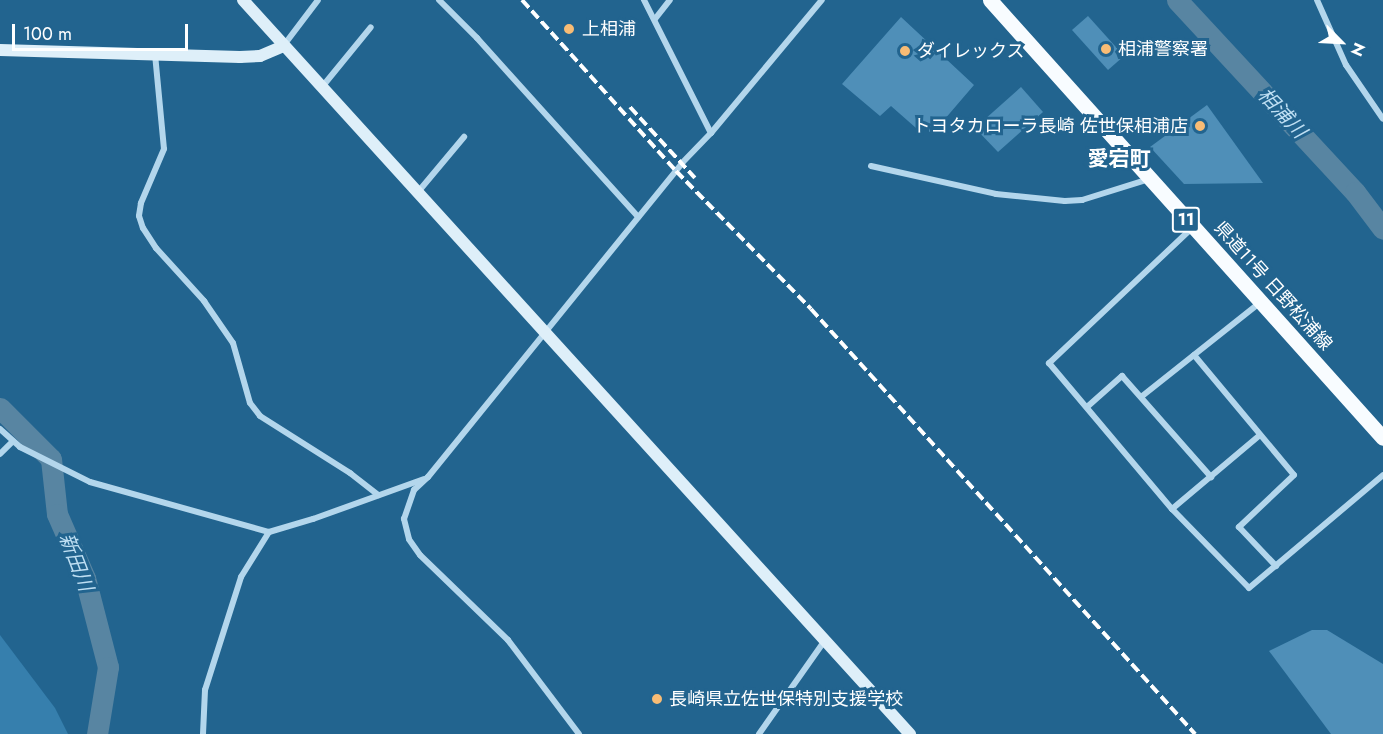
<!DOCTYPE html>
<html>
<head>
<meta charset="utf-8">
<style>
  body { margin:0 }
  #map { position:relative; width:1383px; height:734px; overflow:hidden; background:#22648f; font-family:Jost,"Noto Sans JP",sans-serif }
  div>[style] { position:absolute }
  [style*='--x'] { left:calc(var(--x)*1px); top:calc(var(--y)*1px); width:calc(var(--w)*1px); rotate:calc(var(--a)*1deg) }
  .green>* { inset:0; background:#367fad }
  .river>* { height:21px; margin:-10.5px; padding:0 10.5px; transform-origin:10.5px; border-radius:10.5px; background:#5885a2 }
  .building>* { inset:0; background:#4f8fb8 }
  .street>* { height:6px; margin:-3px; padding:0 3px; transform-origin:3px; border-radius:3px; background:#b3d6ec }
  .secondary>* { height:12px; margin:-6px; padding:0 6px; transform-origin:6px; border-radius:6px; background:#deeff9 }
  .primary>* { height:15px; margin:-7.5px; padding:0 7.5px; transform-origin:7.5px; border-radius:7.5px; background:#f8fcff }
  .rail>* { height:4px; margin-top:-2px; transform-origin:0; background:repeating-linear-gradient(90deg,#fff 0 10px,transparent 0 14.5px) }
  .dots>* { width:16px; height:16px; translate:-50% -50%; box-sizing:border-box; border:3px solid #22648f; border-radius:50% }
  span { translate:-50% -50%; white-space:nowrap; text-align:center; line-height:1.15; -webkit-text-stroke:6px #22648f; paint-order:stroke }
  .shield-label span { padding:2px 4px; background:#22648f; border:2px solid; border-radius:4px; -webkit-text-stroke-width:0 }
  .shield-label { font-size:16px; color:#fff; font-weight:700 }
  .poi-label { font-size:18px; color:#fff }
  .left { translate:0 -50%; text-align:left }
  .right { translate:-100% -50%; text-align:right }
  .street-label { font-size:18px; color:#fff }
  .water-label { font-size:20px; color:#bfdff3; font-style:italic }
  .quarter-label { font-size:21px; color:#fff; font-weight:700 }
  .north { position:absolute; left:1311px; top:12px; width:60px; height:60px; -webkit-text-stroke:4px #22648f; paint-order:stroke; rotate:114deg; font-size:16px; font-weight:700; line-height:24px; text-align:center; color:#fff }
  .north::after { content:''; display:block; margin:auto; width:21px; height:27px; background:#fff; clip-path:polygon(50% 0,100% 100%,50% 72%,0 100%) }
  .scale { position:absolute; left:12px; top:24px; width:176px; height:27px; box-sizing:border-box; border:3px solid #fff; border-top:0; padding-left:8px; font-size:18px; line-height:21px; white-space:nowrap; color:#fff; -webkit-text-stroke:4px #22648f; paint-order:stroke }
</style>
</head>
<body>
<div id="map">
  <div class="green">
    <i style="clip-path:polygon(0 635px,55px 708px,68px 734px,0 734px)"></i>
  </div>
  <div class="river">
    <i style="--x:1177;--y:0;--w:262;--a:47.2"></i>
    <i style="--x:1355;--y:192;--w:46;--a:52.9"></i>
    <i style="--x:0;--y:408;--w:72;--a:45"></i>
    <i style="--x:51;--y:459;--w:55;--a:83.8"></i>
    <i style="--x:57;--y:514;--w:70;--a:66.4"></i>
    <i style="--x:85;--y:578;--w:92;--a:75.5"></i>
    <i style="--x:108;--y:667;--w:68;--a:99.3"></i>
  </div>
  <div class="building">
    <i style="clip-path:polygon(1088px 16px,1124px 56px,1108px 70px,1072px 30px)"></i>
    <i style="clip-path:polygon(901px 17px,974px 85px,932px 134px,921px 124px,916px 128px,891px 106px,880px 116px,842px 84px)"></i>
    <i style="clip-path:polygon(1021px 87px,1043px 112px,998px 152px,975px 128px)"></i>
    <i style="clip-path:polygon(1207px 105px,1263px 183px,1184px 184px,1150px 147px)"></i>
    <i style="clip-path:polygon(1312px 630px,1327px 630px,1383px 664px,1383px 734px,1331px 734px,1269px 651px)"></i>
  </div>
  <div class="street">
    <i style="--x:439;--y:0;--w:54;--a:45"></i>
    <i style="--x:477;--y:38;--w:241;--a:48"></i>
    <i style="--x:644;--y:0;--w:149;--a:63.3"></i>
    <i style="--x:1317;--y:0;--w:71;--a:66"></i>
    <i style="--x:1346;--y:65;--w:65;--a:55.6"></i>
    <i style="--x:655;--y:19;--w:24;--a:-52"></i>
    <i style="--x:284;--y:45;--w:56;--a:-52.9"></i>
    <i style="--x:155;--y:54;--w:95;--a:84.6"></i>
    <i style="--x:164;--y:149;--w:59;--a:113.1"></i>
    <i style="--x:141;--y:203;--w:13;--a:99"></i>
    <i style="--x:139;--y:216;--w:13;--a:72"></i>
    <i style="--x:143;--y:228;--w:24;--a:57"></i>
    <i style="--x:156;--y:248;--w:72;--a:47.8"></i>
    <i style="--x:204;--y:301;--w:51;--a:55.4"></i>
    <i style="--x:233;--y:343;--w:62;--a:74.2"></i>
    <i style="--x:250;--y:403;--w:16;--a:52"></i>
    <i style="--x:260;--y:416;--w:107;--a:32.3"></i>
    <i style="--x:350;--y:473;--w:36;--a:38"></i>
    <i style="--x:322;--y:87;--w:77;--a:-50.8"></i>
    <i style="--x:871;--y:166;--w:128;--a:12.6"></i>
    <i style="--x:996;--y:194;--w:69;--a:5.8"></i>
    <i style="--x:1065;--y:201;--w:17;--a:-3"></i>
    <i style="--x:1082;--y:200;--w:70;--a:-17.4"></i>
    <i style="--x:418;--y:192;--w:72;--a:-50.1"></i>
    <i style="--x:1192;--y:228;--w:197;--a:136.6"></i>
    <i style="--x:1049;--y:363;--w:191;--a:49.9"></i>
    <i style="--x:1172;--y:509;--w:110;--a:45.7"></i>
    <i style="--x:1249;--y:588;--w:175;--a:-40.1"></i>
    <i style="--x:1194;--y:355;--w:156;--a:50.2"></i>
    <i style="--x:1294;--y:475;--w:76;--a:136.6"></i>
    <i style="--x:1239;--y:527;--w:54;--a:46.5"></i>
    <i style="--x:1141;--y:397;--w:153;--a:-38.4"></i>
    <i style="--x:1087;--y:407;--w:47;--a:-41.5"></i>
    <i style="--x:1122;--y:376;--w:135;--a:48.6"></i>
    <i style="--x:0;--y:429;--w:27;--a:42"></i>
    <i style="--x:20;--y:447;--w:78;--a:26.6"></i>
    <i style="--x:90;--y:482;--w:186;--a:15.6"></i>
    <i style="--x:269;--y:532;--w:46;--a:-16.5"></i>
    <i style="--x:313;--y:519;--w:118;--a:-19.8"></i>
    <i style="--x:0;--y:454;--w:18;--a:-45"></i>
    <i style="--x:1172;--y:509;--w:115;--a:-40.1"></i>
    <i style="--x:203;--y:734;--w:44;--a:-87.4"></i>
    <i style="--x:205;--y:690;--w:119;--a:-72.3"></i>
    <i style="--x:241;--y:577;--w:53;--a:-58.1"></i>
    <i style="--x:579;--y:734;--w:118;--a:-127.1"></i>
    <i style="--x:508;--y:640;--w:122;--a:-136"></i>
    <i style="--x:420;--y:555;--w:19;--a:-125"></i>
    <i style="--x:409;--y:539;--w:21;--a:-104"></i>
    <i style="--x:404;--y:519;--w:31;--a:-71"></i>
    <i style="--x:414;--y:490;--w:19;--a:-43"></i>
    <i style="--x:428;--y:477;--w:404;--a:-51"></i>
    <i style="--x:682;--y:163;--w:42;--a:-46"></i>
    <i style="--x:711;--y:133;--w:173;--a:-50.2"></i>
    <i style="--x:759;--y:734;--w:115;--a:-54.9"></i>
  </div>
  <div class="secondary">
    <i style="--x:243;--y:0;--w:992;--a:47.74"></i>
    <i style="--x:0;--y:50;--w:240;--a:1.7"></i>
    <i style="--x:240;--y:57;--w:20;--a:-3"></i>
    <i style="--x:260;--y:56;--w:25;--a:-23"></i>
  </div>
  <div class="primary">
    <i style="--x:990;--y:0;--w:588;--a:48.1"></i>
  </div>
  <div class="rail">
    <i style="--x:522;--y:0;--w:230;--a:48"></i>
    <i style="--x:676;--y:171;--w:193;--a:45.6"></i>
    <i style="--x:811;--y:309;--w:573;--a:47.9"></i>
    <i style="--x:630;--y:107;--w:96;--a:47.5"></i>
  </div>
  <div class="dots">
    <i style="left:569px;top:29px;background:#f8bc75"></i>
    <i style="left:1106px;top:49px;background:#f8bc75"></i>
    <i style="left:905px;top:51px;background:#f8bc75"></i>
    <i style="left:1200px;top:126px;background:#f8bc75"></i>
    <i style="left:657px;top:699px;background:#f8bc75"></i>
  </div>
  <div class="shield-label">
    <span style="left:1186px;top:220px">11</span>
  </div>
  <div class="poi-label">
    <span class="left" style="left:582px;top:29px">上相浦</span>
    <span class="left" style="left:1118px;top:49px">相浦警察署</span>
    <span class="left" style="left:917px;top:51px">ダイレックス</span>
    <span class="right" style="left:1188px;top:126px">トヨタカローラ長崎 佐世保相浦店</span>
    <span class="left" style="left:669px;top:699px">長崎県立佐世保特別支援学校</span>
  </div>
  <div class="street-label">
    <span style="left:1273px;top:286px;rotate:48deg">県道11号 日野松浦線</span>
  </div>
  <div class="water-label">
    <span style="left:1282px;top:113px;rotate:47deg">相浦川</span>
    <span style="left:76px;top:562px;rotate:69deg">新田川</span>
  </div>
  <div class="quarter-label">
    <span style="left:1119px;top:159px">愛宕町</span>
  </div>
  <div class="north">N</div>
  <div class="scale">100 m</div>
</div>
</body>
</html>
